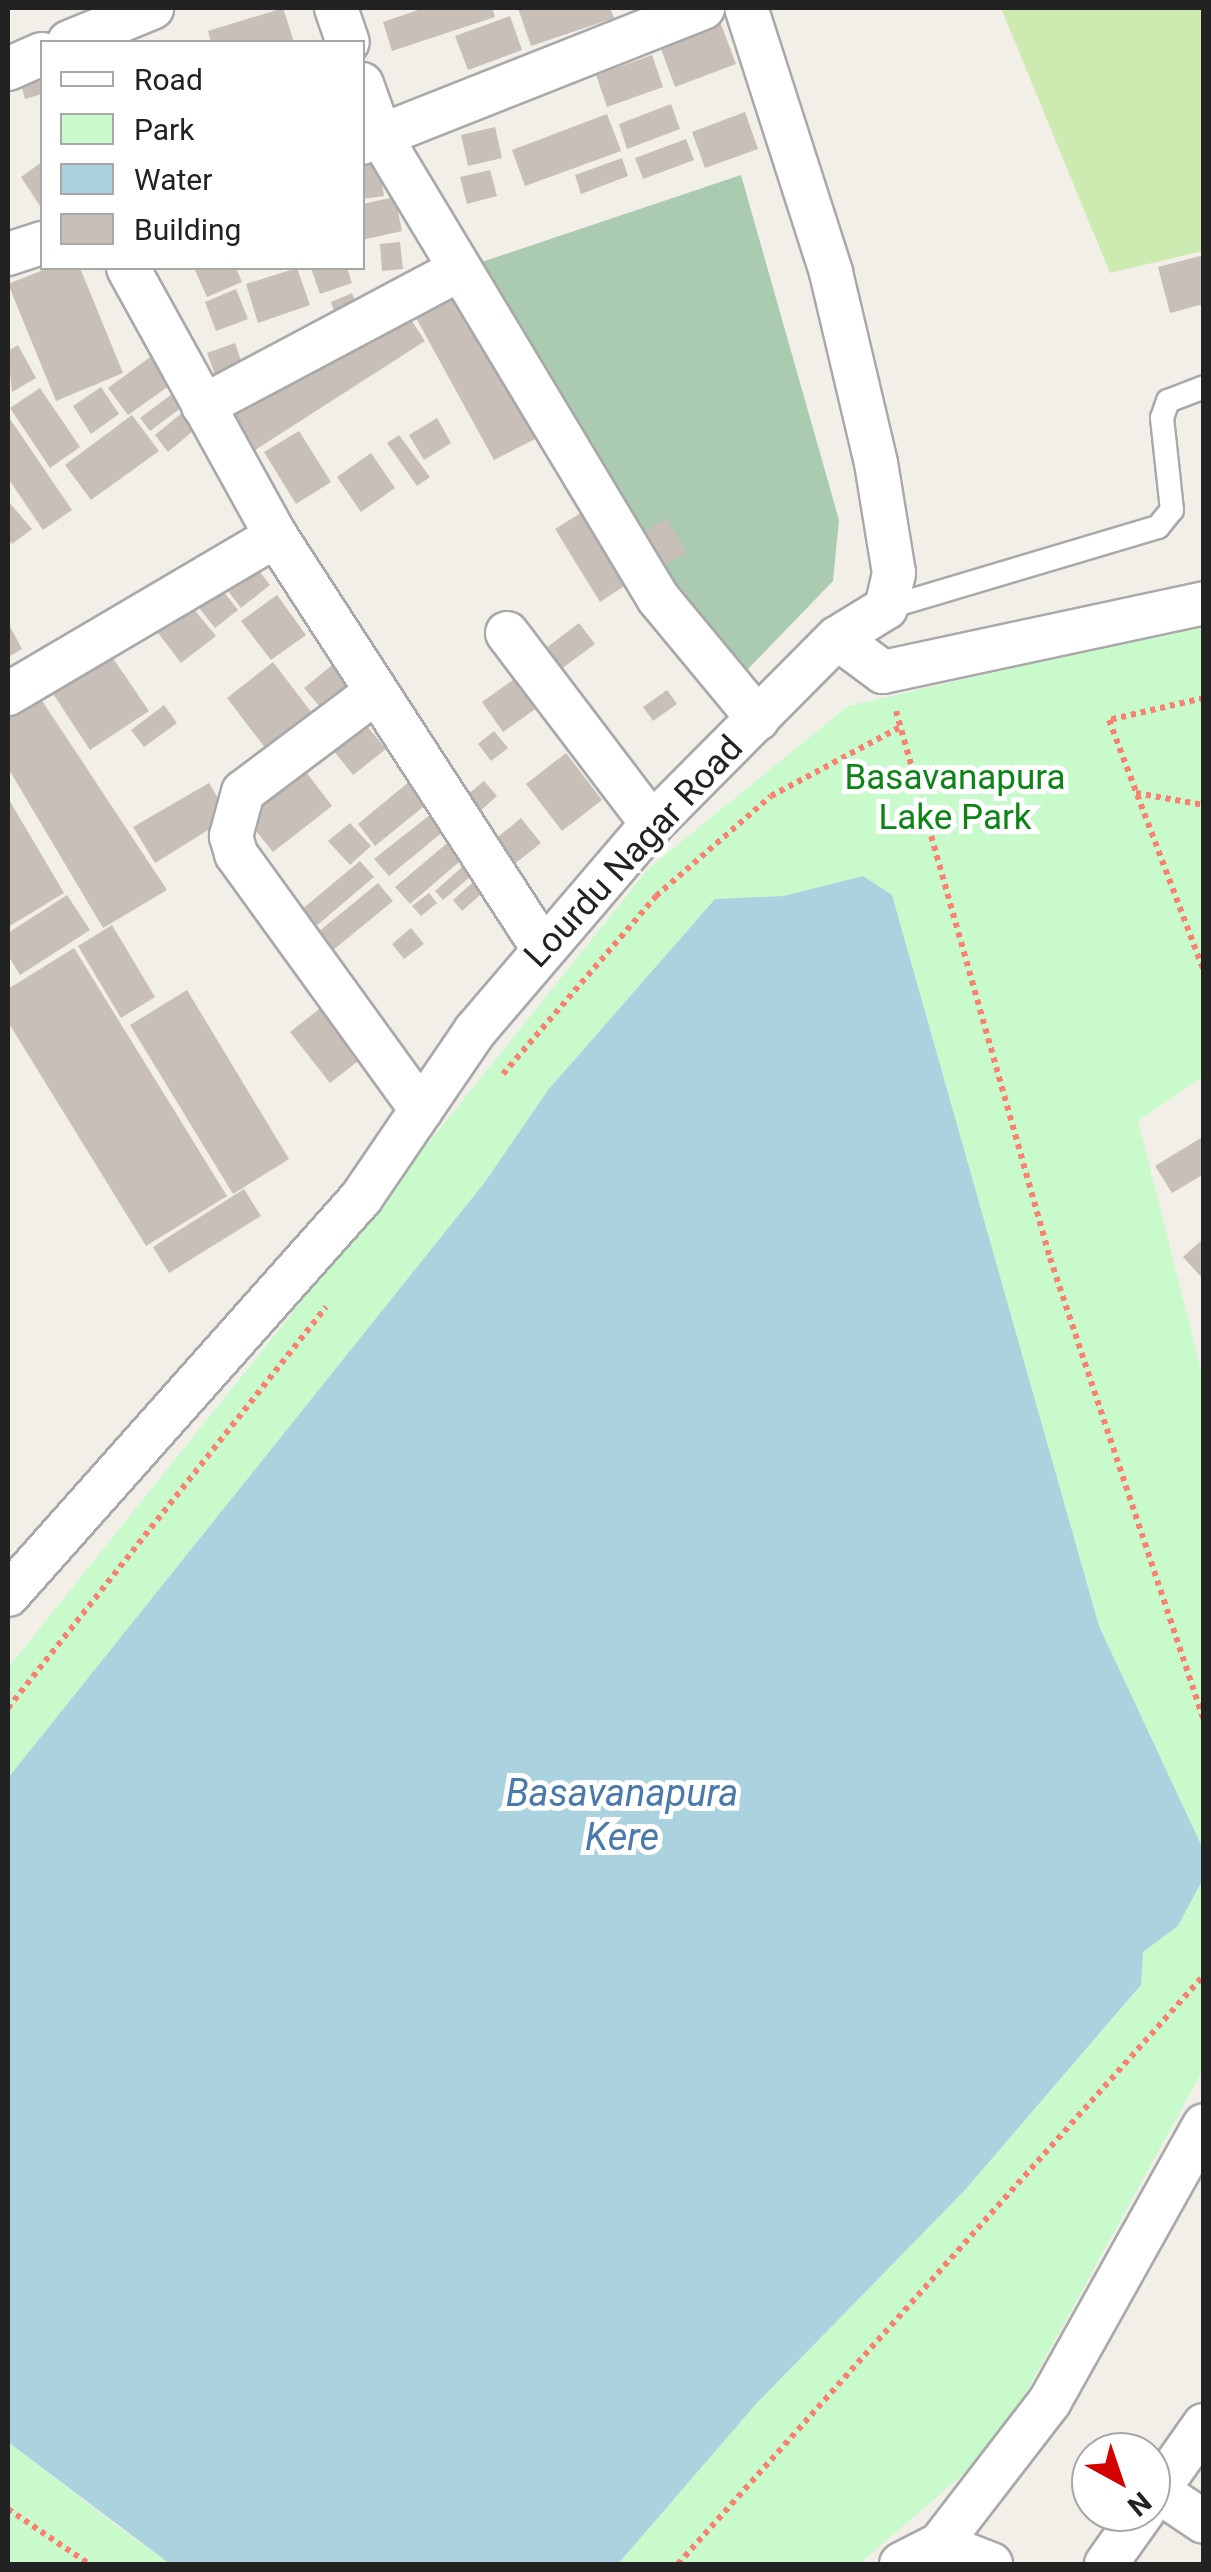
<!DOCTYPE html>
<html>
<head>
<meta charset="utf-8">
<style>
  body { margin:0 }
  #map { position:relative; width:1211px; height:2572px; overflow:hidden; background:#f2efe9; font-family:Roboto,sans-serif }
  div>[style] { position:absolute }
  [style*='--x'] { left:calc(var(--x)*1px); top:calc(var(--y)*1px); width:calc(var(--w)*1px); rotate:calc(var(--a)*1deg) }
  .grass>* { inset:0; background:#cdebb0 }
  .cemetery>* { inset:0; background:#aacbaf }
  .park>* { inset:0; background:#c8facc }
  .water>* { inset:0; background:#aad3df }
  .building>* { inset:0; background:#c7bfb8 }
  .path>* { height:6px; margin-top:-3px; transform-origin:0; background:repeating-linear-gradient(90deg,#fa8072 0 5px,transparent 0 10px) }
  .roads { filter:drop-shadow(2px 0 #a9a9a9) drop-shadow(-2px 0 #a9a9a9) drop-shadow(0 2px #a9a9a9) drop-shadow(0 -2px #a9a9a9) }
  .service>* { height:22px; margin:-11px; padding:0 11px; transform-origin:11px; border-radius:11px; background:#fff }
  .minor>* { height:42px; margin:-21px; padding:0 21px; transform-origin:21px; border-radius:21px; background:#fff }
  span { translate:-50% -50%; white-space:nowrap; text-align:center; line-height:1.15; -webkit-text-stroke:10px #fff; paint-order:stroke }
  .park-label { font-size:35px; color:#0c8416 }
  .street-label { font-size:35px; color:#222 }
  .water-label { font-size:38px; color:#4a7aab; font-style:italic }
  .frame { position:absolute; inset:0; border:10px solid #222; pointer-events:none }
  .legend { position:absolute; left:40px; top:40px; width:325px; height:230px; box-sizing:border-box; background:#fff; border:2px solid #a7a7a7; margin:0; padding:12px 18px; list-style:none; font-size:30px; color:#222 }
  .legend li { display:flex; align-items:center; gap:20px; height:50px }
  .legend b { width:50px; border:2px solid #a7a7a7 }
  .north { position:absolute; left:1071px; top:2432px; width:100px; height:100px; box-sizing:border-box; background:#fff; border:2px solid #a7a7a7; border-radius:50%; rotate:140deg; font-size:28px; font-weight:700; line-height:40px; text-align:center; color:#222 }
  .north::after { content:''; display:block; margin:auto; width:35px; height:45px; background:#d40000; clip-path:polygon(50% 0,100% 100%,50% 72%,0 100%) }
</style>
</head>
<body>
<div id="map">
  <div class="grass">
    <i style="clip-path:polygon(1001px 8px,1203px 8px,1203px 251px,1110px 273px)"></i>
  </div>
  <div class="cemetery">
    <i style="clip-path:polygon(741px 175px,839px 520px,833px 581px,718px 700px,650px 622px,470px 266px)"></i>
  </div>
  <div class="park">
    <i style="clip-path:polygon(1203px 600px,1203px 1077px,1138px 1121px,1203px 1378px,1203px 1849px,1099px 1626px,892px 895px,863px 876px,783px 896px,715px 899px,548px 1090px,485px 1182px,8px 1778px,8px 1668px,649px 868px,848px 706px,1043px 661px,1037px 631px)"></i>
    <i style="clip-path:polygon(1203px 1879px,1203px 2070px,1017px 2409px,982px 2458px,859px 2564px,618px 2564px,756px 2404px,964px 2191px,1141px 1986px,1143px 1952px,1178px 1926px)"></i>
    <i style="clip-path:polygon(8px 2442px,117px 2526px,170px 2564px,8px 2564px)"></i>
  </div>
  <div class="water">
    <i style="clip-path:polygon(863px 876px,892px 895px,1099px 1626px,1203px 1849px,1203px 1879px,1178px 1926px,1143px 1952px,1141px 1985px,964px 2191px,756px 2404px,618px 2564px,170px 2564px,8px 2442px,8px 1778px,485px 1182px,548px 1090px,715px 899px,783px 896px)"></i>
  </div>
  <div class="building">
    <i style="clip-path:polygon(283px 8px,294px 42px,211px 42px,208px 31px)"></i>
    <i style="clip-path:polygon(424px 8px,492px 8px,495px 17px,392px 51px,383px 22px)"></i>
    <i style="clip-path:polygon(518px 8px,610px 8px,614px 18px,531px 46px)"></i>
    <i style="clip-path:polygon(510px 16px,522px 50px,468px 70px,455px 36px)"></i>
    <i style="clip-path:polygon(721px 24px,736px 64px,675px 87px,660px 46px)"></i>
    <i style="clip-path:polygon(652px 55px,663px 87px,607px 107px,596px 75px)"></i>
    <i style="clip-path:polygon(42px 61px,42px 94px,25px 99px,17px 68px)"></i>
    <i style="clip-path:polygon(671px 104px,680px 129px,627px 149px,619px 124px)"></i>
    <i style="clip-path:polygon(745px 112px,758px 149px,705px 168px,692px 132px)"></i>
    <i style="clip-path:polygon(607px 114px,621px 151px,525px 186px,512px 150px)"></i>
    <i style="clip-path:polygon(495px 127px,502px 158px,468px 166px,461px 135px)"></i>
    <i style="clip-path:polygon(686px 139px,694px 160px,643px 179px,635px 158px)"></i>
    <i style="clip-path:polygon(622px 158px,628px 176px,581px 194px,575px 175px)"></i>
    <i style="clip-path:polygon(378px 161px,384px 196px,362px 199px,362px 163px)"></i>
    <i style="clip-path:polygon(42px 162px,42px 209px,21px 177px)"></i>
    <i style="clip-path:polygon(490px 170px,497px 196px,467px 204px,460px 177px)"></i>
    <i style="clip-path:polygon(395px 197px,402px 231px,362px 240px,362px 204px)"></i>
    <i style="clip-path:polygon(400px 242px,403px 269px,382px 271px,380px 244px)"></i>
    <i style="clip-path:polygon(1204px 255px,1204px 304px,1170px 313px,1158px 267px)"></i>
    <i style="clip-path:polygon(48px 268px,80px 268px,123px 373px,56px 401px,8px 284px)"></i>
    <i style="clip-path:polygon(194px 268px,236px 268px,242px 282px,207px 297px)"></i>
    <i style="clip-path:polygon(297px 268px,310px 305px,258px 323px,246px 284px)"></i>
    <i style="clip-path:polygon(311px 268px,347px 268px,352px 283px,320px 294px)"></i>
    <i style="clip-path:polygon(236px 289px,248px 319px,216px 331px,205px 302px)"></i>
    <i style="clip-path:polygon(460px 291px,541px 436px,494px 460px,415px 316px)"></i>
    <i style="clip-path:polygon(352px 293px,359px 311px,337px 320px,331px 302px)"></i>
    <i style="clip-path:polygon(402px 306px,425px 341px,246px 456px,224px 421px)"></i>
    <i style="clip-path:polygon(235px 343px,246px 375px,219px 385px,207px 353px)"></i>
    <i style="clip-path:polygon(18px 345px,36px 378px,12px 392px,8px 351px)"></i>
    <i style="clip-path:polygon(153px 355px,173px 383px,128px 415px,108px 388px)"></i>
    <i style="clip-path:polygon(101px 387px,119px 414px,91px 434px,73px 406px)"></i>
    <i style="clip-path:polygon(40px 388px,80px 447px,50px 468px,10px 408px)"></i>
    <i style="clip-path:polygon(180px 388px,190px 401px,150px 431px,140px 418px)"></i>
    <i style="clip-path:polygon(193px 404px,206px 420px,168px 452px,155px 435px)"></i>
    <i style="clip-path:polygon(132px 415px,159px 451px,91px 500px,65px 465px)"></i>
    <i style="clip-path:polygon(8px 416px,72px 510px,43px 530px,8px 478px)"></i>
    <i style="clip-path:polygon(437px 418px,451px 443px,424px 460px,409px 435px)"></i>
    <i style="clip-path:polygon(299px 431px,331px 482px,296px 504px,264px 452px)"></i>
    <i style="clip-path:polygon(399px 435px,430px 477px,417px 486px,387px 443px)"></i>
    <i style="clip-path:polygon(371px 453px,395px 488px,361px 512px,337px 477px)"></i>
    <i style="clip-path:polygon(8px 501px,32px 529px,12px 544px,8px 538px)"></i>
    <i style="clip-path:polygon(590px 507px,635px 579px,600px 602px,555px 529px)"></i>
    <i style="clip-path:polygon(667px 519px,686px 553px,651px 572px,633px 538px)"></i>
    <i style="clip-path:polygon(247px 556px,270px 585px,241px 608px,218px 578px)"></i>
    <i style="clip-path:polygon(215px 581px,238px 610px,215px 628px,192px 599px)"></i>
    <i style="clip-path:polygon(277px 595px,306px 635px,271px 660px,241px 621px)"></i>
    <i style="clip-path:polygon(188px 602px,216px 636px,181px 663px,155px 629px)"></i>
    <i style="clip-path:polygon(8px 623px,22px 649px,8px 657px)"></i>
    <i style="clip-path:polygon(579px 623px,595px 644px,553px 675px,537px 655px)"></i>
    <i style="clip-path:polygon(106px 648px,149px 711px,90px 750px,48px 686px)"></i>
    <i style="clip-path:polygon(273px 662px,312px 713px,266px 749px,227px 698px)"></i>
    <i style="clip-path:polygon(336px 662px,356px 687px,325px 713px,304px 688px)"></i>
    <i style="clip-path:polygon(524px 672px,545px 702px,503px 732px,482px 702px)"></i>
    <i style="clip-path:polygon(667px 690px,677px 704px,653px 721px,643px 707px)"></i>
    <i style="clip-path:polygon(37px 693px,167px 890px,103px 928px,8px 768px,8px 710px)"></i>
    <i style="clip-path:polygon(164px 705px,177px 723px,144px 747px,131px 730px)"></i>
    <i style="clip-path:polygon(362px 720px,386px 749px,353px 775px,329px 745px)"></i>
    <i style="clip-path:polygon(494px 731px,508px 748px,491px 761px,478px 744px)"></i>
    <i style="clip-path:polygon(566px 753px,602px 800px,562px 831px,526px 784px)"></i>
    <i style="clip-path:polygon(296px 759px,332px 806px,273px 852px,236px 806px)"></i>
    <i style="clip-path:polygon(410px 781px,428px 803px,375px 846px,358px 824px)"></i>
    <i style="clip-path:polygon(484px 781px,497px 796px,479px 812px,466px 796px)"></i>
    <i style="clip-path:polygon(209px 783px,229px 817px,155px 863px,133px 827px)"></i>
    <i style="clip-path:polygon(8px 798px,64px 893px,8px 927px)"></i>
    <i style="clip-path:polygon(436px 810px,449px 827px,389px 876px,374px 859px)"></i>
    <i style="clip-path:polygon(521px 818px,541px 843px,508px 869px,488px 845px)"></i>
    <i style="clip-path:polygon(350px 823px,371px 846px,350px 865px,328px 841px)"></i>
    <i style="clip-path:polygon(451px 840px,465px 857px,410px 904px,395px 887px)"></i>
    <i style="clip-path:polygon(360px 861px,374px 877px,315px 927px,301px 910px)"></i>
    <i style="clip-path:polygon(469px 861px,477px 871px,443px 900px,435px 891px)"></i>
    <i style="clip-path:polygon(480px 876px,489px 887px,462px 911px,453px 900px)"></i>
    <i style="clip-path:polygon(378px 883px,393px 901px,332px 951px,317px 933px)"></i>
    <i style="clip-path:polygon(429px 893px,437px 903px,421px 916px,412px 906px)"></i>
    <i style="clip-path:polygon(67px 895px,90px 930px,20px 975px,8px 955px,8px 933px)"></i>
    <i style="clip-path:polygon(112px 925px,155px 997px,121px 1018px,78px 946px)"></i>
    <i style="clip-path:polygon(411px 928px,424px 944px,404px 959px,392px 944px)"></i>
    <i style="clip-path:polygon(74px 948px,227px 1196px,146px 1246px,8px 1022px,8px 989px)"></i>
    <i style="clip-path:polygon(187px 990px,289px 1159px,233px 1194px,130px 1025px)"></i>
    <i style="clip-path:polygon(327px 1003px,366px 1055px,330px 1083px,290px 1032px)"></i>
    <i style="clip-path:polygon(1204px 1136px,1204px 1174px,1172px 1193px,1155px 1166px)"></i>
    <i style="clip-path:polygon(244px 1189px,261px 1216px,169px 1273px,153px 1247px)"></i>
    <i style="clip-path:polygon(1204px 1238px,1204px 1280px,1183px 1257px)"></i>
  </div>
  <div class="path">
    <i style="--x:1204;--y:698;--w:98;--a:167"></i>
    <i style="--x:1109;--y:720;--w:269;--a:69.3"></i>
    <i style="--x:896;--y:711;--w:568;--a:74.28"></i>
    <i style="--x:1050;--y:1258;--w:487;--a:71.6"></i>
    <i style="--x:1136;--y:793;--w:69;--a:10"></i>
    <i style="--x:503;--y:1074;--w:235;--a:-49.3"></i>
    <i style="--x:656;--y:896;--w:152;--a:-41"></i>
    <i style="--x:771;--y:796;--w:146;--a:-28.1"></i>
    <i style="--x:8;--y:1708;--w:512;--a:-51.58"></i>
    <i style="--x:8;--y:2509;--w:98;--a:34.2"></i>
    <i style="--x:678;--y:2564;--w:790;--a:-48.23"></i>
  </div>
  <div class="roads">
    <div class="service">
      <i style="--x:886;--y:608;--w:284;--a:-16.6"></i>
      <i style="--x:1158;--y:527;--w:22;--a:-51"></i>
      <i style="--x:1172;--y:510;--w:93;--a:-96.2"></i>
      <i style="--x:1162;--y:418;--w:18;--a:-71"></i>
      <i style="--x:1168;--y:401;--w:39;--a:-21"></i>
    </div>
    <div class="minor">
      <i style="--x:336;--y:8;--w:36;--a:71"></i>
      <i style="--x:69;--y:42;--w:90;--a:-22.3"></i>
      <i style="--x:8;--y:69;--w:37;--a:-24"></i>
      <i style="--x:362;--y:84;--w:56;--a:70.3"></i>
      <i style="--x:381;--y:137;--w:538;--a:59"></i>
      <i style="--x:658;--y:598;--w:157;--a:50.4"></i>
      <i style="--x:362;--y:143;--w:367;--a:-21.6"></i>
      <i style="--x:8;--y:254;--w:36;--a:-18"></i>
      <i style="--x:128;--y:268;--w:306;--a:61.1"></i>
      <i style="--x:203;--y:406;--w:290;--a:-28"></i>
      <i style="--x:507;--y:633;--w:240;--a:52.8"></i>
      <i style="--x:837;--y:638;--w:57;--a:36.5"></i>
      <i style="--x:883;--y:672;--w:328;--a:-12.1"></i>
      <i style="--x:376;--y:692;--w:166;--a:143.1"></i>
      <i style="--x:243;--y:792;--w:46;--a:105.3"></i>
      <i style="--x:231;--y:836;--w:19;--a:74"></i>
      <i style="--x:236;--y:854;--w:316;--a:54.1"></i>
      <i style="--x:8;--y:694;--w:311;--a:-30.5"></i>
      <i style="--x:276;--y:536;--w:491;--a:57.1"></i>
      <i style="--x:8;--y:1595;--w:531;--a:-48.36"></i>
      <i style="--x:361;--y:1198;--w:202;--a:-55.7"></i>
      <i style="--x:475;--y:1031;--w:272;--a:-49.5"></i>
      <i style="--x:652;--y:824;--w:262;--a:-45.2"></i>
      <i style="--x:837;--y:638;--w:57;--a:-31.5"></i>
      <i style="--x:886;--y:608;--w:36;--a:-77"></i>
      <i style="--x:894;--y:573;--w:111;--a:-99.3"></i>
      <i style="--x:876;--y:463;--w:196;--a:-103.3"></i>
      <i style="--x:831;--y:272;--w:277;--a:-107.8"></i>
      <i style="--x:1158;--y:2491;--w:55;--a:34"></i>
      <i style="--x:1151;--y:2500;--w:92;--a:-54.8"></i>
      <i style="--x:940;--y:2544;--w:55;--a:21.4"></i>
      <i style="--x:901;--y:2564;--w:44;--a:-27.1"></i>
      <i style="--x:940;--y:2544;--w:180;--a:-52.4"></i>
      <i style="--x:1050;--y:2401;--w:316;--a:-60.8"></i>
      <i style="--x:1106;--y:2564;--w:64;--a:-54.6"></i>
    </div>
  </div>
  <div class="park-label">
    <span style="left:955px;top:798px">Basavanapura<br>Lake Park</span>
  </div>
  <div class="street-label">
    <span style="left:634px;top:852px;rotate:-47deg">Lourdu Nagar Road</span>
  </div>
  <div class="water-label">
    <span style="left:622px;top:1816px">Basavanapura<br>Kere</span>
  </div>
  <div class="frame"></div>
  <ul class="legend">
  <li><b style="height:12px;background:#fff"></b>Road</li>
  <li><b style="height:28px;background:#c8facc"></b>Park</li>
  <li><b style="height:28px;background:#aad3df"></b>Water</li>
  <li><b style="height:28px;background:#c7bfb8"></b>Building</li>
  </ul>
  <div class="north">N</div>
</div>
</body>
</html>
